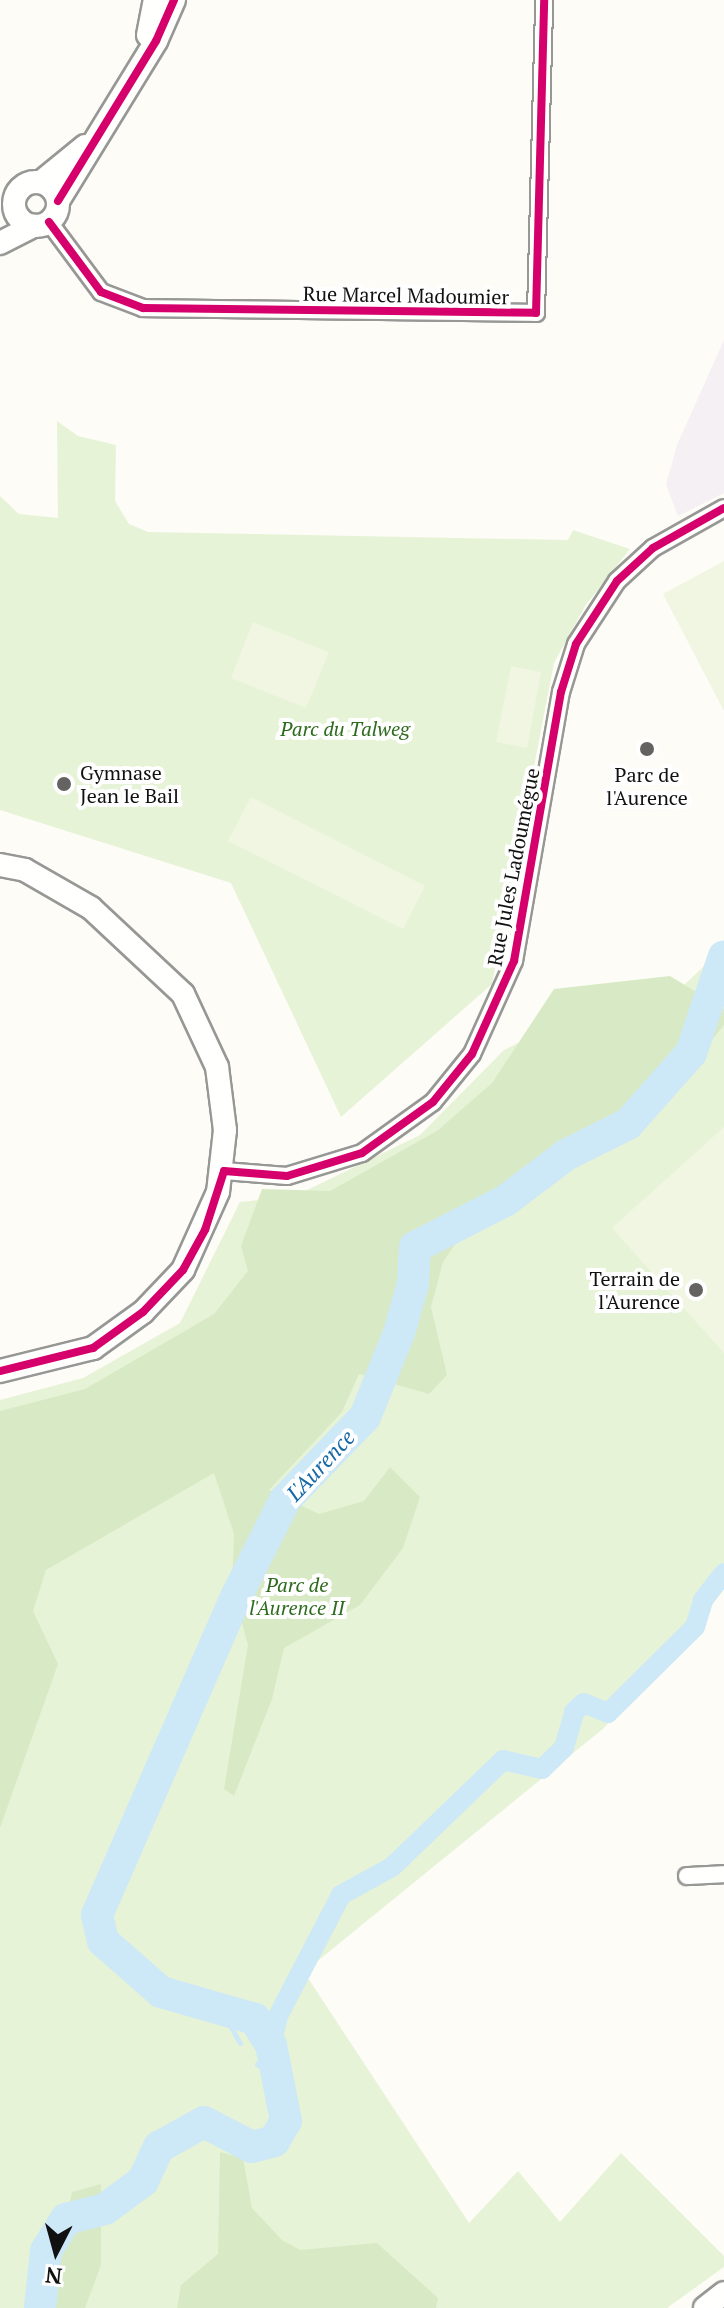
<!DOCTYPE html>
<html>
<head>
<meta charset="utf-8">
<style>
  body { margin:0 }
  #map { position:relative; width:724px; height:2308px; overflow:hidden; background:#fdfcf7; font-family:"PT Serif",serif }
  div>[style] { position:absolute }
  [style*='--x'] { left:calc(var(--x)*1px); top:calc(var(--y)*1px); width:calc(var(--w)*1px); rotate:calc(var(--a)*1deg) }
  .industrial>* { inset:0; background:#f5f0f3 }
  .green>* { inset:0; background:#e7f3d7 }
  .forest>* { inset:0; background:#d8eac5 }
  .pitch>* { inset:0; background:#f0f6e1 }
  .stream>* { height:5px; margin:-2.5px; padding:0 2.5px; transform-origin:2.5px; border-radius:2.5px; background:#cde8f7 }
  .canal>* { height:20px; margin:-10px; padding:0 10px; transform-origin:10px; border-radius:10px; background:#cde8f7 }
  .river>* { height:32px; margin:-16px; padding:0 16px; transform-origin:16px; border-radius:16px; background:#cde8f7 }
  .roads { filter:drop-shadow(2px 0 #979795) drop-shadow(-2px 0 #979795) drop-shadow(0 2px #979795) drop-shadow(0 -2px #979795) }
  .minor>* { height:16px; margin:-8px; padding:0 8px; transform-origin:8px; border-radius:8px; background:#fffffe }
  .tertiary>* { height:22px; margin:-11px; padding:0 11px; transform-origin:11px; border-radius:11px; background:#fffffe }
  .tertiary>.ring { margin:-11px; padding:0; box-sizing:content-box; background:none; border:22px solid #fffffe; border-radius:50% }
  .cycleway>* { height:8px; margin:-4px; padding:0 4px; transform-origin:4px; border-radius:4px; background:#d6006c }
  .dots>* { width:22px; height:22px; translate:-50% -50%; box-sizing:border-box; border:4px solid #fff; border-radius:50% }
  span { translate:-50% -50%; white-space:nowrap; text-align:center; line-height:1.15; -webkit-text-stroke:8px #fff; paint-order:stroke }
  .street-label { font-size:20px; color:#111 }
  .park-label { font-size:20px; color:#2f6b1f; font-style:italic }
  .poi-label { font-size:20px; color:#111 }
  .left { translate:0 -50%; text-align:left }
  .right { translate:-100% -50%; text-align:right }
  .water-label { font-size:22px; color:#1768a6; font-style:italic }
  .north { position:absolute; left:16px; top:2212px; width:80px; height:80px; -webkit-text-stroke:6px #fff; paint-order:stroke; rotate:186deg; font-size:22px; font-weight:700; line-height:32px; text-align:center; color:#111 }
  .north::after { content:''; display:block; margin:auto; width:28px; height:36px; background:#111; clip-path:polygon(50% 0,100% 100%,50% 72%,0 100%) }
</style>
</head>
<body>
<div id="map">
  <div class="industrial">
    <i style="clip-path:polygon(724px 340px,724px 493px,678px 516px,666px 485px,677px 445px)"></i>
  </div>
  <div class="green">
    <i style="clip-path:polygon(57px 421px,78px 436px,116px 445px,115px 501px,129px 524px,148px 532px,568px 540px,573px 530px,630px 549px,585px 606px,554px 663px,492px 984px,341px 1117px,231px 883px,0 810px,0 496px,19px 514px,58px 518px)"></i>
    <i style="clip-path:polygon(724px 947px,724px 1589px,604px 1728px,304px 1972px,469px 2223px,518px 2171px,560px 2222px,621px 2153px,724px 2256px,724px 2267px,667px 2308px,0 2308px,0 1400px,83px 1378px,180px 1323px,240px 1202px,295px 1196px,420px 1135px,504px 1050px,612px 997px,680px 989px)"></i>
  </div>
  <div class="forest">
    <i style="clip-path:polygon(670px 976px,724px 1009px,724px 1025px,676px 1085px,591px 1151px,462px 1234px,443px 1262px,431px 1307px,447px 1375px,429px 1394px,359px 1374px,342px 1412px,269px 1490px,319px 1514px,364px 1501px,390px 1467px,420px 1497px,403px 1548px,360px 1605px,284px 1648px,272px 1699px,234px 1796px,224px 1789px,248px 1645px,232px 1587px,234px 1534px,214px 1473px,46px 1570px,33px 1611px,58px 1664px,0 1828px,0 1411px,85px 1389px,214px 1314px,248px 1271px,241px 1246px,262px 1189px,330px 1191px,437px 1131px,492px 1083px,554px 989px)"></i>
    <i style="clip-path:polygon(220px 2152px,243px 2158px,252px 2208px,282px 2240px,300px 2250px,377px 2243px,438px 2298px,436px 2308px,177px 2308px,181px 2285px,218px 2254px)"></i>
    <i style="clip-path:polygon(101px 2184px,101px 2265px,85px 2308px,48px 2308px,72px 2192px)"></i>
  </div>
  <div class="pitch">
    <i style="clip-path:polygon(724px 561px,724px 711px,663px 594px)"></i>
    <i style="clip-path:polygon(253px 622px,329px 652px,306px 708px,231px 678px)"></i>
    <i style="clip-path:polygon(511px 666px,541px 672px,527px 748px,496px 742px)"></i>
    <i style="clip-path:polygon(251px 797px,425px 886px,403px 929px,228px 841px)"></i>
    <i style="clip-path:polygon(724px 1127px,724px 1353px,612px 1228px)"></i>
  </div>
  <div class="stream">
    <i style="--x:221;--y:2009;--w:39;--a:61"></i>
    <i style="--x:257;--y:2064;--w:21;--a:31"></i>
  </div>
  <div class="canal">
    <i style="--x:271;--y:2045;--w:30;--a:-76"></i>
    <i style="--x:278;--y:2016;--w:136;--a:-62.5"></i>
    <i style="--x:341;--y:1895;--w:58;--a:-28.8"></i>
    <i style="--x:392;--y:1867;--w:154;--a:-43.9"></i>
    <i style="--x:503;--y:1760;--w:40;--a:13"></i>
    <i style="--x:542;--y:1769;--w:30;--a:-44"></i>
    <i style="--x:564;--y:1748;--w:37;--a:-74"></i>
    <i style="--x:574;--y:1712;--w:13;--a:-42"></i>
    <i style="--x:584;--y:1703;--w:26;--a:23"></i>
    <i style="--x:608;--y:1713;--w:122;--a:-44.7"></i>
    <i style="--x:695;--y:1627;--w:28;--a:-73"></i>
    <i style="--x:703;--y:1600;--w:34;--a:-52"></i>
  </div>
  <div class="river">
    <i style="--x:40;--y:2308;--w:57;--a:-84"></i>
    <i style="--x:46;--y:2251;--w:38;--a:-58"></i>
    <i style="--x:66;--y:2219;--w:40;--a:-14.4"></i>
    <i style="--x:105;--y:2209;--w:47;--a:-36.4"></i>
    <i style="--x:143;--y:2181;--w:38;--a:-65"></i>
    <i style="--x:159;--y:2147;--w:51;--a:-29.1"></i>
    <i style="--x:204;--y:2122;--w:54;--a:27.5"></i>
    <i style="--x:252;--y:2147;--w:23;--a:-15"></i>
    <i style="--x:274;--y:2141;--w:23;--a:-59"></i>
    <i style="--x:286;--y:2121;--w:77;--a:-101.2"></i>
    <i style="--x:271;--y:2045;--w:31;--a:-122"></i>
    <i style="--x:255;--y:2019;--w:98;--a:-164"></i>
    <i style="--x:161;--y:1992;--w:77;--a:-138.7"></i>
    <i style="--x:103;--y:1941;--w:27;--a:-103"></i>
    <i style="--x:97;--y:1915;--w:349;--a:-66.4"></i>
    <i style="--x:237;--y:1595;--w:106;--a:-63.2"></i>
    <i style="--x:285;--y:1500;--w:115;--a:-46.1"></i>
    <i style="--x:365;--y:1417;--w:91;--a:-68"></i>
    <i style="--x:399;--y:1333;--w:51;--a:-74.1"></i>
    <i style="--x:413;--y:1284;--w:37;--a:-87"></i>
    <i style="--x:415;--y:1247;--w:101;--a:-27.1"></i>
    <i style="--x:505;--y:1201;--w:76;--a:-37"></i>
    <i style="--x:566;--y:1155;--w:69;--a:-26.6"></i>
    <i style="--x:628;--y:1124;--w:95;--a:-48.4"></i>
    <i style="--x:691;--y:1053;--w:102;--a:-71.2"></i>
  </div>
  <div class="roads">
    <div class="minor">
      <i style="--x:49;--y:222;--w:87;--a:53.4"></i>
      <i style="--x:101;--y:292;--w:45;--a:20.9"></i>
      <i style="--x:143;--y:308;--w:393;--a:0.7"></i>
      <i style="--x:536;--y:313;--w:313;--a:-88.5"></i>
      <i style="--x:224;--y:1171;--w:63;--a:4.5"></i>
      <i style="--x:287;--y:1176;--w:78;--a:-17"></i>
      <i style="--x:362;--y:1153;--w:87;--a:-35.7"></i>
      <i style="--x:433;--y:1102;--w:62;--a:-50.9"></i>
      <i style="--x:472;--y:1054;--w:102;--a:-65.7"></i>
      <i style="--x:514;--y:961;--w:273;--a:-80.1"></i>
      <i style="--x:561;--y:692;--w:50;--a:-72.6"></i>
      <i style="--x:576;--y:644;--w:75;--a:-56.9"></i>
      <i style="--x:617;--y:581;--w:49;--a:-42.5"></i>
      <i style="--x:653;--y:548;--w:81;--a:-29.4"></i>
      <i style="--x:687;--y:1876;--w:37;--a:-3"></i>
    </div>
    <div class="tertiary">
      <i style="--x:148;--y:35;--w:36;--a:-79"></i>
      <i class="ring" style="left:14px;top:182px;width:22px;height:22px"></i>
      <i style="--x:41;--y:182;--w:57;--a:-39.3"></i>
      <i style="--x:58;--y:201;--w:188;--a:-58.5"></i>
      <i style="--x:156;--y:41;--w:45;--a:-66.3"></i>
      <i style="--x:0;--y:243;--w:38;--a:-27"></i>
      <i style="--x:0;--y:865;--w:25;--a:11"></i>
      <i style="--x:25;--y:870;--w:76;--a:29.9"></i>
      <i style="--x:91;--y:908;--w:126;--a:43.1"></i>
      <i style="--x:183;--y:994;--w:81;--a:65"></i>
      <i style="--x:217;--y:1067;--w:64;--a:82.8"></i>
      <i style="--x:225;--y:1130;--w:62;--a:96.4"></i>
      <i style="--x:218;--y:1192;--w:85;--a:114.2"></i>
      <i style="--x:183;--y:1270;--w:58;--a:133.6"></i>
      <i style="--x:143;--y:1312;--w:62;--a:144.2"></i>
      <i style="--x:93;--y:1348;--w:96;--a:166.1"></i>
      <i style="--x:705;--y:2308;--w:24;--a:-38"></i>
    </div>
  </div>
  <div class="cycleway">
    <i style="--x:58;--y:201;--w:188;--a:-58.5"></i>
    <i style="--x:156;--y:41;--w:45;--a:-66.3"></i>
    <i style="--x:49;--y:222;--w:87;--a:53.4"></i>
    <i style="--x:101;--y:292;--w:45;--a:20.9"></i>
    <i style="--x:143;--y:308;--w:393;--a:0.7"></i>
    <i style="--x:536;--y:313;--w:313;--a:-88.5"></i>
    <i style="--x:0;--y:1371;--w:96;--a:-13.9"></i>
    <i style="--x:93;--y:1348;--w:62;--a:-35.8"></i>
    <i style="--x:143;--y:1312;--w:58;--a:-46.4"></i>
    <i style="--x:183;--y:1270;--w:46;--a:-61.2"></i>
    <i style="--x:205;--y:1230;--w:62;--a:-72.1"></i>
    <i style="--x:224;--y:1171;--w:63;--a:4.5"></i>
    <i style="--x:287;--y:1176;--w:78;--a:-17"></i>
    <i style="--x:362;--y:1153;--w:87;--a:-35.7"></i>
    <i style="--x:433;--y:1102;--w:62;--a:-50.9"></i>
    <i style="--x:472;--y:1054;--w:102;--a:-65.7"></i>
    <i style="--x:514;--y:961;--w:273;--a:-80.1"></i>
    <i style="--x:561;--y:692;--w:50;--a:-72.6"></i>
    <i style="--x:576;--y:644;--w:75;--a:-56.9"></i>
    <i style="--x:617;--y:581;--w:49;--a:-42.5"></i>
    <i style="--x:653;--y:548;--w:81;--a:-29.4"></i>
  </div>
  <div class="dots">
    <i style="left:647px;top:749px;background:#646362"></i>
    <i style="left:64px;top:784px;background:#646362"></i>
    <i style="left:696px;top:1290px;background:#646362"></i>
  </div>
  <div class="street-label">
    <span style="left:406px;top:295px;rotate:1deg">Rue Marcel Madoumier</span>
    <span style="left:513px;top:867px;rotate:-79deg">Rue Jules Ladoumégue</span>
  </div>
  <div class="park-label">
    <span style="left:345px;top:728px">Parc du Talweg</span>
    <span style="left:297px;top:1596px">Parc de<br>l'Aurence II</span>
  </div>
  <div class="poi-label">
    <span class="left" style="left:80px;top:784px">Gymnase<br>Jean le Bail</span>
    <span style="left:647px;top:786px">Parc de<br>l'Aurence</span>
    <span class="right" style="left:680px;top:1290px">Terrain de<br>l'Aurence</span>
  </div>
  <div class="water-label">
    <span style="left:320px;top:1465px;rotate:-47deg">L'Aurence</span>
  </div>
  <div class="north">N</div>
</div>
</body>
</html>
